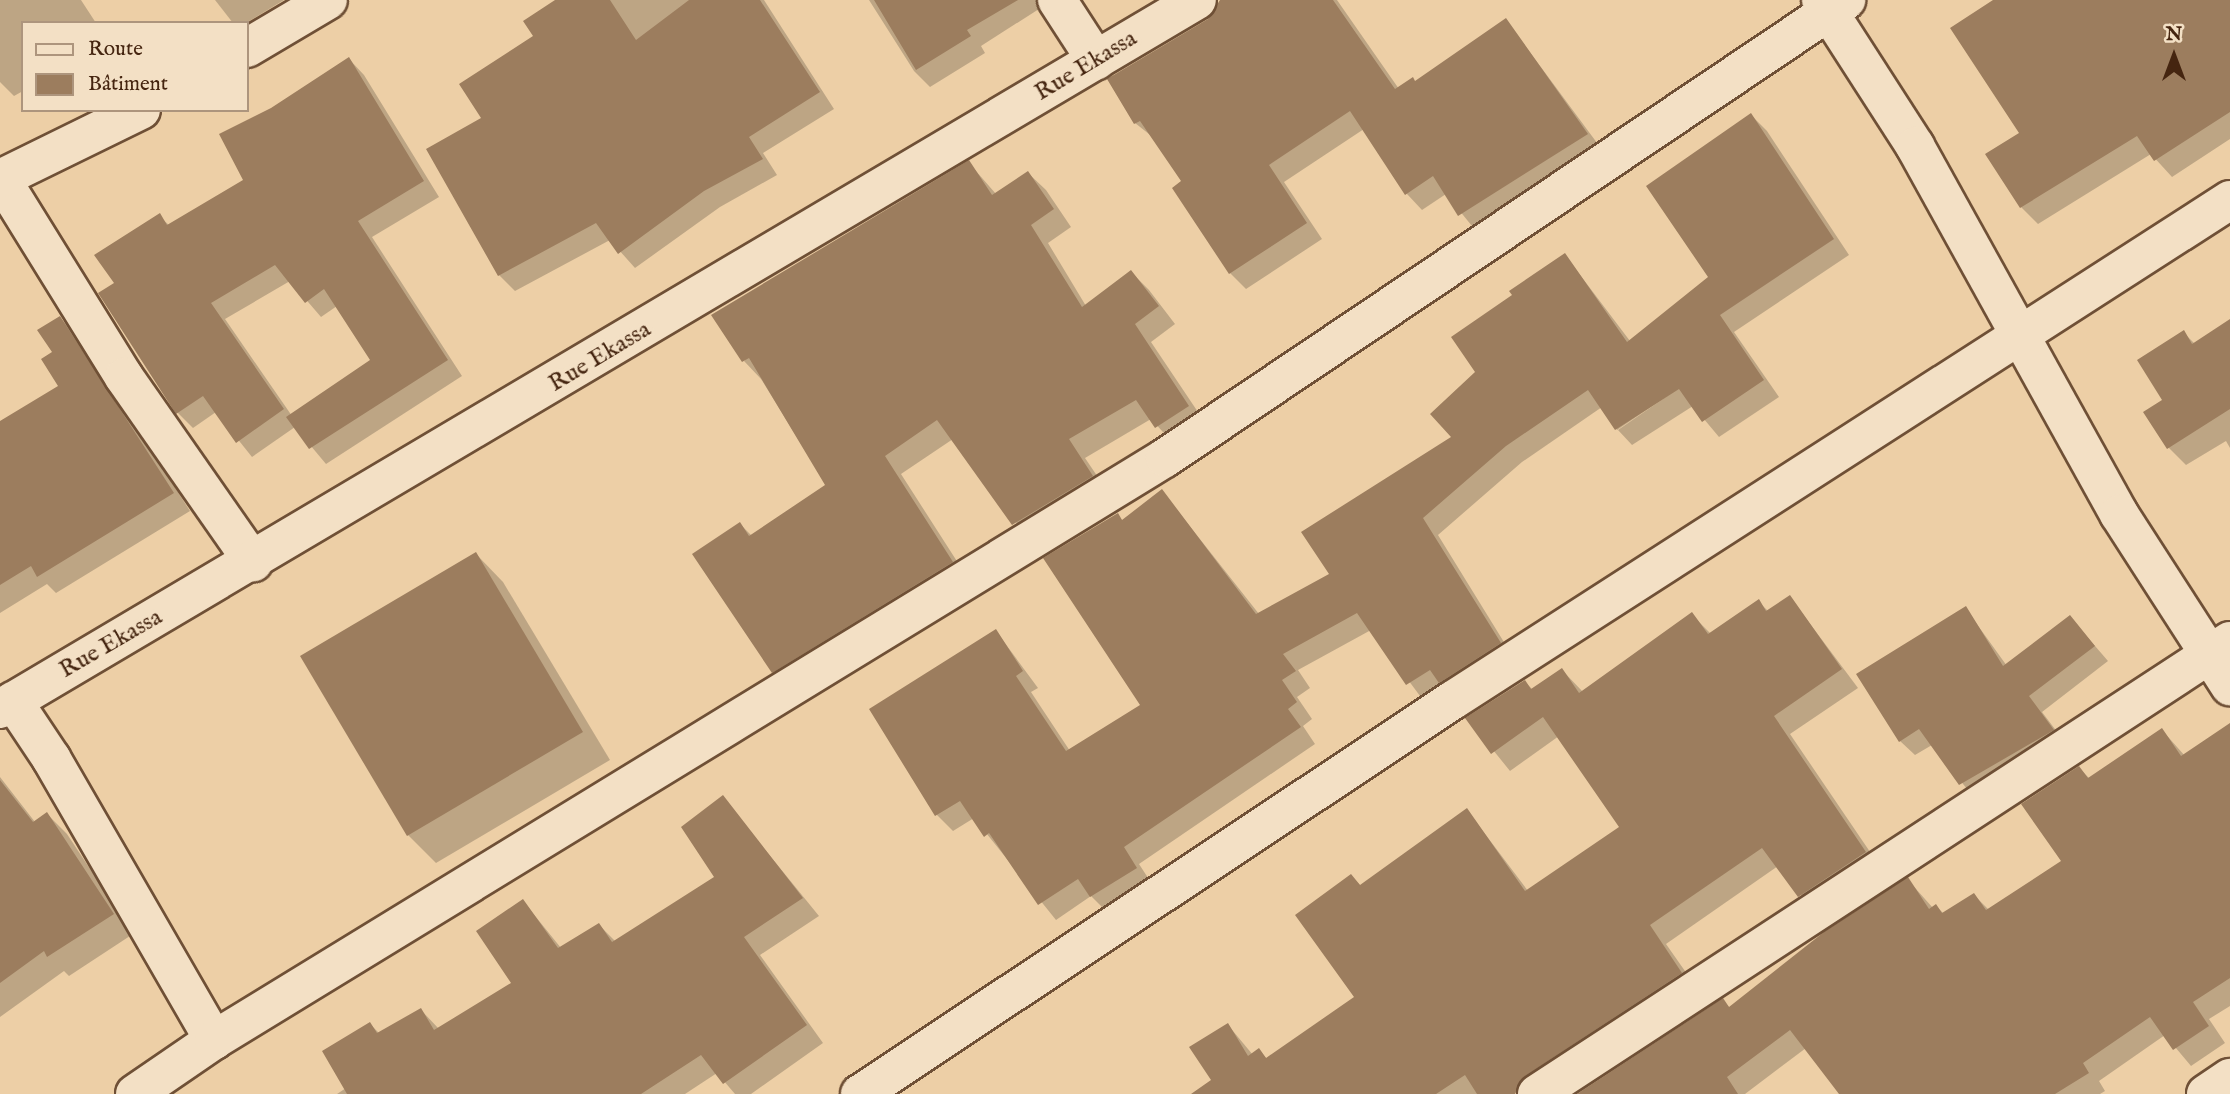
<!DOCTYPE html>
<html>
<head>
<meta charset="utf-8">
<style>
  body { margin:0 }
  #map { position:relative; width:2230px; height:1094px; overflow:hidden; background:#edcfa6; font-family:"IM FELL English",serif }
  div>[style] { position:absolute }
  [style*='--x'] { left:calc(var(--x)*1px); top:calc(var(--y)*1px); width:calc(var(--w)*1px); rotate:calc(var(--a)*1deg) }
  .shadow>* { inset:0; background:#0003 }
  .building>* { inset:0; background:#9c7d5e }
  .roads { filter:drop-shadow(2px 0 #6f5036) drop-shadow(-2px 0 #6f5036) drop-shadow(0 2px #6f5036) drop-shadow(0 -2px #6f5036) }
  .minor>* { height:38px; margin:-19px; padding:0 19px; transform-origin:19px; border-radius:19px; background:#f3e0c5 }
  span { translate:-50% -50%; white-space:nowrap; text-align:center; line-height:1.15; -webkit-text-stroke:7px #f3e0c5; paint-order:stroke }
  .street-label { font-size:24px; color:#452510 }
  .legend { position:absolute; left:21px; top:21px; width:228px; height:91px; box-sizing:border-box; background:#f3e0c5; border:2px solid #ad957d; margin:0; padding:9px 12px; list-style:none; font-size:21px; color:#452510 }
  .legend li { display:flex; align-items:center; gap:14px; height:35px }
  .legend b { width:35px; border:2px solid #ad957d }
  .north { position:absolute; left:2139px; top:21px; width:70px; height:70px; -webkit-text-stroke:5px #f3e0c5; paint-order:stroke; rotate:0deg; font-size:19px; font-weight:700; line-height:28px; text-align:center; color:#452510 }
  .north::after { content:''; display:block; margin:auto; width:24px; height:32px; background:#452510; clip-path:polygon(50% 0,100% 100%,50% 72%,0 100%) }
</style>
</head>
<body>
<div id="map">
  <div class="shadow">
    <i style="clip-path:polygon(0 0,81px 0,96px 23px,23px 23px,23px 91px,14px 96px,0 82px)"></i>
    <i style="clip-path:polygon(215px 0,284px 0,246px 23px,233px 23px)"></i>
    <i style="clip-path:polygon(558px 0,764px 0,834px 109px,763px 153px,777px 175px,720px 207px,635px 268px,610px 240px,515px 291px,499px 275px,484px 118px)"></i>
    <i style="clip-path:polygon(869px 0,1053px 0,981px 46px,985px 53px,930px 87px,914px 71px)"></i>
    <i style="clip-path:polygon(1254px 0,1337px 0,1399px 89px,1416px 83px,1506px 20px,1603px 151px,1476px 231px,1446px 194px,1422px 210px,1407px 194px,1364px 129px,1284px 182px,1322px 239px,1246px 289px,1230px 273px,1183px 182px,1154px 138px,1135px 123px)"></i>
    <i style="clip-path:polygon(1996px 0,2230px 0,2230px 139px,2172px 177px,2151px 154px,2038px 224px,2021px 207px,1988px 154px,2021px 134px)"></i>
    <i style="clip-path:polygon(evenodd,349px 59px,364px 75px,439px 197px,372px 237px,462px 376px,326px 464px,295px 427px,252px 457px,216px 412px,193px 428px,178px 413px,116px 284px,159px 216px,170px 226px,241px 184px,349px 59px,290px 281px,321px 317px,337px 306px,372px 360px,292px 416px,225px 319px,290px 281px)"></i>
    <i style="clip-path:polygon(1751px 115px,1767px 131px,1849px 255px,1734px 332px,1779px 397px,1719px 437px,1693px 406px,1632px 445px,1618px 430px,1686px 383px,1617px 430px,1602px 407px,1522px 462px,1438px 535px,1515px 660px,1423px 700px,1371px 630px,1298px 670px,1310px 688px,1297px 697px,1312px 719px,1303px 726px,1315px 744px,1139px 864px,1152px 884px,1107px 912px,1091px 896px,1056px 920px,974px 818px,953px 831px,937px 815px,872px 709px,996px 631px,1038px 688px,1031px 692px,1070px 751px,1143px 706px,1117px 515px,1123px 521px,1162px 491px,1259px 614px,1332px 574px,1453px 437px,1477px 372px,1514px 296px,1565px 255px,1630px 341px,1710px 277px)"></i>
    <i style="clip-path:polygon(969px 163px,996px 194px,1028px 173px,1046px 190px,1071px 227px,1048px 243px,1086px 306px,1131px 272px,1149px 290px,1175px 324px,1151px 342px,1206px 424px,1174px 444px,1151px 419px,1085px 458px,1110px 495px,1031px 542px,953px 439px,901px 474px,969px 580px,791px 689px,774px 672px,740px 524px,752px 536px,827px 486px,761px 379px,744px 361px)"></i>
    <i style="clip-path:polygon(60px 318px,77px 335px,190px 511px,56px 593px,47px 584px,0 613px,0 437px,60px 387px,54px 353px)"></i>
    <i style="clip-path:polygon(2230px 321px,2230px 448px,2226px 441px,2186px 465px,2168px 447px,2165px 400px,2183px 332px,2195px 344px)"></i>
    <i style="clip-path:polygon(476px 554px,503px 582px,610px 760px,436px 863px,408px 835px)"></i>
    <i style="clip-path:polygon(1790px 597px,1858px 688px,1790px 734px,1883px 871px,1817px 914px,1778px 866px,1666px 944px,1699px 991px,1557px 1061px,1505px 1094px,1197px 1094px,1213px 1081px,1228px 1025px,1253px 1055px,1259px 1050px,1267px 1059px,1357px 997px,1351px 876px,1361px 886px,1467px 810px,1528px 891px,1621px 828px,1559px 736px,1510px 771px,1468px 719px,1525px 682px,1533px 690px,1562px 670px,1583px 692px,1692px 615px,1711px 634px,1758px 601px,1768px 611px)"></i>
    <i style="clip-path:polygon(1966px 609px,2007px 666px,2070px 617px,2108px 661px,2042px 712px,2067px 745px,1975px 799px,1932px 745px,1915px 755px,1900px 741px)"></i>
    <i style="clip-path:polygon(2162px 730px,2185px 756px,2230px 736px,2230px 1006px,2209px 1019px,2225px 1043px,2191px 1066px,2165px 1035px,2099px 1081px,2105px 1091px,2100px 1094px,1841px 1094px,1806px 1048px,1745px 1094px,1580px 1094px,1723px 1001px,1730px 1008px,1908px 880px,1933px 908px,1936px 906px,1944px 914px,1974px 895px,1989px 910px,2063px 861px,2079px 768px,2090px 779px)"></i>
    <i style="clip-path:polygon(0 777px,35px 822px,47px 814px,67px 834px,133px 934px,69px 976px,64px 971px,0 1017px)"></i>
    <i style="clip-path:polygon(723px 798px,819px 916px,760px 955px,823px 1043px,751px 1094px,735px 1094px,717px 1073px,685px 1094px,337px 1094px,346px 1088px,370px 1024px,380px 1034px,421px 1010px,439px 1029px,513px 983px,523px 901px,561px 948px,599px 925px,616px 942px,716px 878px)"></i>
  </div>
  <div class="building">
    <i style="clip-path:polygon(555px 0,610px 0,636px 40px,689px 0,760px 0,820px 92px,749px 137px,763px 159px,704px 191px,618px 254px,596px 223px,498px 276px,426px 149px,481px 118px,459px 84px,533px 36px,523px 21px)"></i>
    <i style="clip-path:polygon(874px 0,1018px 0,967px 30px,971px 36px,916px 70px)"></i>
    <i style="clip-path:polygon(1220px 0,1333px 0,1395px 89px,1413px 77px,1415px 81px,1506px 18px,1588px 134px,1458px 216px,1433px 176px,1405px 195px,1350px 111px,1269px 165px,1307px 223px,1229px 274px,1172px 188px,1181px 181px,1140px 121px,1134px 124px,1107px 79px,1208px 19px)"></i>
    <i style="clip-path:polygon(1993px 0,2230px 0,2230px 112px,2154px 161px,2137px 136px,2020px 208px,1985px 154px,2019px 133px,1950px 28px)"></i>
    <i style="clip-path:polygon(349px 57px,424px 181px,358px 221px,448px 360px,309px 449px,286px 417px,370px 360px,324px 289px,305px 303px,275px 265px,211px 303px,284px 409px,236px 443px,203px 396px,176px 414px,98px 293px,114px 283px,94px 255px,160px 213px,167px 225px,243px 180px,219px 134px,271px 108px)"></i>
    <i style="clip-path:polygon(1751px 113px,1834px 239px,1720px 315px,1764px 380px,1702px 422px,1679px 389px,1615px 430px,1588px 390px,1506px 446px,1423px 518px,1501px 643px,1439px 683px,1430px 670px,1406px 685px,1357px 613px,1283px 654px,1296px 671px,1282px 680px,1297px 702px,1288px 709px,1301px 727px,1124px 847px,1137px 868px,1090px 897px,1078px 879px,1038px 905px,989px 833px,984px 837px,960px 801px,935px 816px,869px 709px,996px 629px,1023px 671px,1016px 676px,1066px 751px,1140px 705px,1043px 558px,1118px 513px,1122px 520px,1162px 489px,1256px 614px,1329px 574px,1301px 532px,1451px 437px,1430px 414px,1475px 372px,1451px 337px,1512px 295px,1509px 291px,1565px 253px,1627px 342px,1708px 277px,1646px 186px)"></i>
    <i style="clip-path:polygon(969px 160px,992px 195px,1028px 171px,1054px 209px,1031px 225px,1082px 307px,1131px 270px,1159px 306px,1135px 324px,1189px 406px,1155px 428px,1136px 400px,1069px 439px,1093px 476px,1012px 525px,937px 420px,885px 456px,953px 562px,772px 673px,692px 554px,740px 522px,749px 536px,825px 485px,749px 358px,742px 362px,711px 315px)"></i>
    <i style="clip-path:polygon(60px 316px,174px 493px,37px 577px,31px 566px,0 585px,0 421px,58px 386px,41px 359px,52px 352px,37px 330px)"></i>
    <i style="clip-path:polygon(2230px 319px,2230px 409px,2167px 449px,2143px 412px,2162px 400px,2137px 360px,2184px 330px,2192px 344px)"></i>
    <i style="clip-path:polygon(476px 552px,583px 732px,407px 836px,300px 656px)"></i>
    <i style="clip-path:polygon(1790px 595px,1842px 669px,1774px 716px,1866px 852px,1798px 897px,1762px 848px,1650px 925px,1682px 973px,1525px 1076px,1515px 1094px,1477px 1094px,1465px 1075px,1436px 1094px,1191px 1094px,1211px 1080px,1189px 1047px,1228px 1023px,1248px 1056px,1259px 1048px,1266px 1058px,1354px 997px,1295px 915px,1351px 874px,1360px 885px,1467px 808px,1525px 891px,1619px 827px,1543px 717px,1491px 754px,1465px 718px,1525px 680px,1531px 689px,1562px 668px,1579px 693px,1692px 612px,1708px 634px,1759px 599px,1766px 611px)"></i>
    <i style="clip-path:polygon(1966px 606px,2003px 666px,2070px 615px,2095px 646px,2029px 696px,2054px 730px,1959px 785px,1919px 729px,1899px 742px,1856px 674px)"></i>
    <i style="clip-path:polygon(2230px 723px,2230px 978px,2193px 1002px,2209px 1026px,2173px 1050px,2150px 1017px,2083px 1063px,2089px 1073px,2055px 1094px,1839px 1094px,1790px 1030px,1727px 1077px,1738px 1094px,1577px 1094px,1723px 998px,1729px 1007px,1824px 932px,1908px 877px,1929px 909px,1936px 904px,1942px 913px,1974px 893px,1986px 910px,2061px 861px,2021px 804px,2079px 766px,2088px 778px,2162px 728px,2181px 756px)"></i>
    <i style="clip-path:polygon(0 780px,33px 822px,47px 812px,114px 914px,47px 957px,44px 951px,0 983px)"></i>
    <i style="clip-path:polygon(723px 795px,803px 898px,744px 937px,807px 1025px,723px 1084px,701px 1055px,641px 1094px,347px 1094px,322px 1051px,370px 1022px,377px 1033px,421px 1008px,434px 1030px,511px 983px,476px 931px,523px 899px,558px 948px,599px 923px,612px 942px,714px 877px,681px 827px)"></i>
  </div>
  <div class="roads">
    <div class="minor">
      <i style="--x:1057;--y:0;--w:72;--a:57"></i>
      <i style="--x:1821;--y:0;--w:174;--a:57.2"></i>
      <i style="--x:1915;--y:146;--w:421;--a:61"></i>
      <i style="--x:2119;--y:514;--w:205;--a:57.2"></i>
      <i style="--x:247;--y:48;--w:94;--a:-30.7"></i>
      <i style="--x:0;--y:177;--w:235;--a:58.2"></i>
      <i style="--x:124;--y:377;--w:226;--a:55.1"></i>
      <i style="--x:0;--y:179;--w:157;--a:-26.1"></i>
      <i style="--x:13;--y:701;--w:69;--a:56.3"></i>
      <i style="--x:51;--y:758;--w:326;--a:60"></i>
      <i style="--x:0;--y:709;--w:1391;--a:-30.64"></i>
      <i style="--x:135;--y:1094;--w:96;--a:-34.4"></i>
      <i style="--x:214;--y:1040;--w:1115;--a:-31.47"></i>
      <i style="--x:1165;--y:458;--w:821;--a:-33.92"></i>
      <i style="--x:860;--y:1094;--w:712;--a:-33.6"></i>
      <i style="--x:1453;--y:700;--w:924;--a:-32.76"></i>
      <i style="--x:1537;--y:1094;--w:828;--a:-33.17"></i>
      <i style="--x:2206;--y:1094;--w:29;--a:-34"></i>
    </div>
  </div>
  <div class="street-label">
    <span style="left:1086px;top:66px;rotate:-31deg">Rue Ekassa</span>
    <span style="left:600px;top:357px;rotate:-31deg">Rue Ekassa</span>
    <span style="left:111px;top:644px;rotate:-30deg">Rue Ekassa</span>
  </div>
  <ul class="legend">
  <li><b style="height:9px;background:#f3e0c5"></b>Route</li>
  <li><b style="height:19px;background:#9c7d5e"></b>Bâtiment</li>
  </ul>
  <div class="north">N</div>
</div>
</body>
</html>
